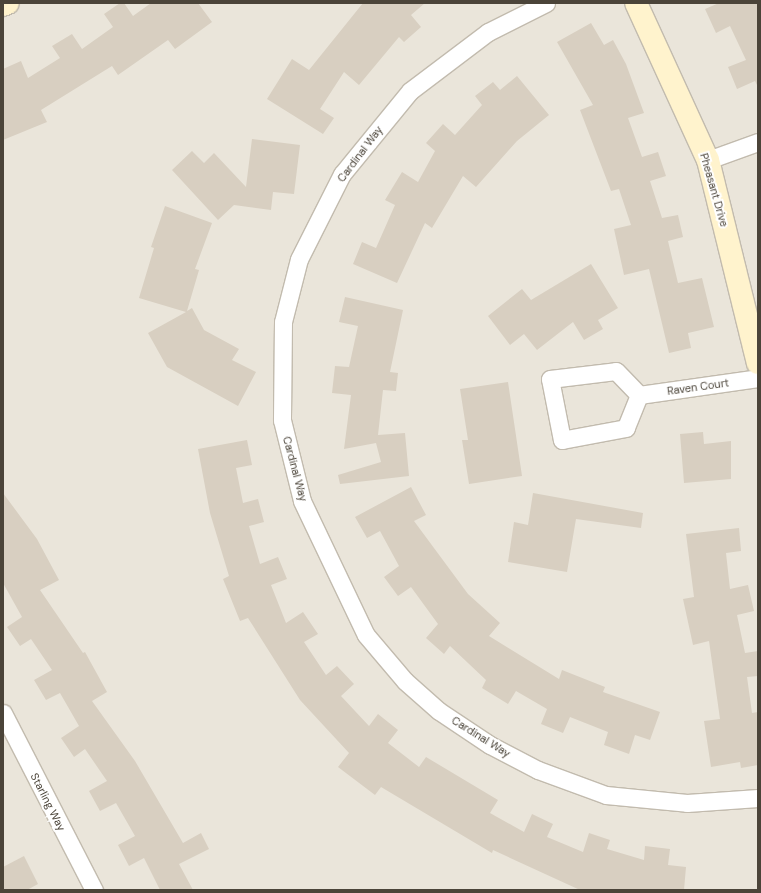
<!DOCTYPE html>
<html>
<head>
<meta charset="utf-8">
<style>
  body { margin:0 }
  #map { position:relative; width:761px; height:893px; overflow:hidden; background:#f6f3ec; font-family:"DM Sans",sans-serif }
  div>[style] { position:absolute }
  [style*='--x'] { left:calc(var(--x)*1px); top:calc(var(--y)*1px); width:calc(var(--w)*1px); rotate:calc(var(--a)*1deg) }
  .residential>* { inset:0; background:#eae5da }
  .building>* { inset:0; background:#d8cfc1 }
  .roads { filter:drop-shadow(1px 0 #c2bbae) drop-shadow(-1px 0 #c2bbae) drop-shadow(0 1px #c2bbae) drop-shadow(0 -1px #c2bbae) }
  .street>* { height:17px; margin:-8.5px; padding:0 8.5px; transform-origin:8.5px; border-radius:8.5px; background:#fff }
  .secondary>* { height:22px; margin:-11px; padding:0 11px; transform-origin:11px; border-radius:11px; background:#fff3cd }
  span { translate:-50% -50%; white-space:nowrap; text-align:center; line-height:1.15; -webkit-text-stroke:4px #fff; paint-order:stroke }
  .street-label { font-size:11px; color:#4b4439 }
  .frame { position:absolute; inset:0; border:4px solid #4b4439; pointer-events:none }
</style>
</head>
<body>
<div id="map">
  <div class="residential">
    <i style="clip-path:polygon(3px 3px,758px 3px,758px 890px,3px 890px)"></i>
  </div>
  <div class="building">
    <i style="clip-path:polygon(120px 3px,124px 3px,133px 16px,151px 3px,198px 3px,212px 22px,175px 49px,168px 40px,118px 75px,112px 66px,41px 110px,47px 122px,3px 140px,3px 69px,21px 61px,28px 78px,60px 58px,52px 46px,72px 34px,82px 49px,113px 27px,104px 14px)"></i>
    <i style="clip-path:polygon(363px 3px,425px 3px,411px 15px,421px 27px,404px 42px,399px 37px,359px 85px,344px 72px,320px 109px,334px 118px,323px 134px,267px 99px,292px 59px,309px 70px)"></i>
    <i style="clip-path:polygon(719px 3px,758px 3px,758px 87px,755px 81px,737px 89px,728px 67px,746px 60px,730px 26px,716px 33px,705px 9px)"></i>
    <i style="clip-path:polygon(591px 23px,604px 45px,613px 40px,626px 64px,644px 113px,628px 118px,642px 157px,658px 152px,666px 176px,650px 181px,662px 218px,678px 215px,683px 237px,668px 241px,678px 283px,702px 278px,714px 327px,688px 333px,691px 348px,669px 353px,649px 269px,624px 275px,614px 229px,631px 225px,619px 189px,611px 191px,580px 110px,593px 105px,557px 42px)"></i>
    <i style="clip-path:polygon(517px 76px,549px 115px,517px 141px,476px 187px,463px 176px,432px 228px,425px 223px,397px 283px,353px 264px,362px 242px,376px 248px,395px 205px,385px 200px,402px 172px,418px 182px,435px 151px,426px 143px,443px 124px,455px 135px,482px 105px,475px 96px,493px 82px,500px 90px)"></i>
    <i style="clip-path:polygon(252px 139px,300px 145px,294px 194px,273px 192px,271px 210px,234px 205px,218px 220px,172px 170px,192px 151px,204px 163px,214px 153px,246px 187px)"></i>
    <i style="clip-path:polygon(165px 206px,212px 223px,195px 269px,199px 270px,187px 311px,192px 308px,204px 330px,239px 349px,232px 360px,256px 372px,238px 406px,167px 367px,148px 333px,186px 312px,139px 298px,154px 248px,151px 247px)"></i>
    <i style="clip-path:polygon(591px 264px,618px 308px,598px 320px,603px 329px,584px 340px,573px 322px,537px 350px,524px 334px,510px 345px,488px 316px,522px 289px,531px 300px)"></i>
    <i style="clip-path:polygon(345px 297px,403px 310px,390px 372px,398px 373px,396px 391px,383px 390px,378px 435px,405px 433px,409px 476px,340px 484px,338px 475px,381px 462px,376px 443px,344px 449px,351px 395px,332px 393px,335px 366px,349px 367px,358px 326px,339px 322px)"></i>
    <i style="clip-path:polygon(508px 382px,522px 476px,469px 484px,462px 440px,468px 440px,460px 389px)"></i>
    <i style="clip-path:polygon(703px 432px,704px 444px,731px 441px,731px 479px,684px 483px,680px 434px)"></i>
    <i style="clip-path:polygon(247px 440px,252px 465px,236px 468px,243px 503px,258px 499px,264px 522px,249px 526px,260px 564px,278px 557px,287px 579px,271px 585px,286px 623px,303px 612px,318px 634px,304px 642px,326px 675px,337px 666px,354px 684px,341px 696px,369px 726px,378px 714px,398px 730px,388px 743px,419px 767px,426px 757px,498px 800px,490px 813px,524px 832px,532px 814px,553px 824px,547px 837px,583px 852px,589px 833px,610px 840px,607px 849px,644px 860px,645px 846px,670px 849px,668px 865px,686px 867px,684px 890px,580px 890px,493px 850px,492px 853px,381px 787px,375px 795px,338px 767px,349px 753px,300px 700px,248px 618px,240px 621px,223px 579px,229px 576px,210px 513px,198px 449px)"></i>
    <i style="clip-path:polygon(411px 487px,426px 515px,414px 521px,468px 594px,500px 623px,489px 636px,559px 679px,562px 670px,605px 687px,603px 692px,660px 712px,650px 740px,635px 735px,629px 754px,604px 745px,608px 732px,570px 717px,563px 733px,541px 724px,547px 709px,516px 691px,508px 704px,482px 688px,486px 680px,450px 646px,444px 654px,426px 638px,438px 624px,411px 587px,398px 596px,384px 577px,399px 566px,380px 531px,367px 538px,355px 517px)"></i>
    <i style="clip-path:polygon(3px 493px,37px 539px,59px 580px,40px 590px,83px 653px,85px 652px,107px 692px,92px 701px,135px 761px,183px 843px,201px 833px,209px 849px,179px 864px,193px 890px,160px 890px,144px 858px,129px 866px,118px 845px,135px 836px,116px 803px,100px 811px,89px 791px,107px 781px,85px 749px,74px 757px,61px 738px,79px 726px,60px 693px,46px 700px,34px 680px,52px 670px,31px 639px,20px 646px,7px 627px,22px 617px,3px 583px)"></i>
    <i style="clip-path:polygon(533px 493px,643px 513px,641px 528px,576px 519px,567px 572px,508px 562px,514px 522px,528px 525px)"></i>
    <i style="clip-path:polygon(739px 528px,741px 551px,726px 553px,730px 589px,748px 585px,754px 611px,737px 615px,745px 653px,758px 651px,758px 676px,747px 677px,752px 713px,758px 712px,758px 765px,741px 768px,740px 762px,711px 767px,704px 721px,720px 719px,709px 641px,693px 645px,683px 599px,694px 597px,686px 534px)"></i>
    <i style="clip-path:polygon(24px 856px,38px 884px,27px 890px,3px 890px,3px 867px)"></i>
  </div>
  <div class="roads">
    <div class="street">
      <i style="--x:546;--y:3;--w:65;--a:153.4"></i>
      <i style="--x:488;--y:32;--w:98;--a:142.9"></i>
      <i style="--x:410;--y:91;--w:107;--a:129.3"></i>
      <i style="--x:342;--y:174;--w:95;--a:116.8"></i>
      <i style="--x:299;--y:259;--w:65;--a:104.3"></i>
      <i style="--x:283;--y:322;--w:98;--a:90.6"></i>
      <i style="--x:282;--y:420;--w:83;--a:76.1"></i>
      <i style="--x:302;--y:501;--w:148;--a:64.5"></i>
      <i style="--x:366;--y:635;--w:60;--a:49.7"></i>
      <i style="--x:405;--y:681;--w:45;--a:41.4"></i>
      <i style="--x:439;--y:711;--w:61;--a:33.7"></i>
      <i style="--x:490;--y:745;--w:54;--a:27.5"></i>
      <i style="--x:538;--y:770;--w:72;--a:20.2"></i>
      <i style="--x:606;--y:795;--w:81;--a:5.6"></i>
      <i style="--x:687;--y:803;--w:71;--a:-4"></i>
      <i style="--x:708;--y:160;--w:53;--a:-19.8"></i>
      <i style="--x:616;--y:371;--w:33;--a:46"></i>
      <i style="--x:639;--y:395;--w:35;--a:112"></i>
      <i style="--x:626;--y:428;--w:65;--a:169.4"></i>
      <i style="--x:562;--y:440;--w:62;--a:-101.1"></i>
      <i style="--x:550;--y:379;--w:66;--a:-6.9"></i>
      <i style="--x:639;--y:395;--w:120;--a:-8.1"></i>
      <i style="--x:3;--y:713;--w:199;--a:62.8"></i>
    </div>
    <div class="secondary">
      <i style="--x:636;--y:3;--w:173;--a:65.4"></i>
      <i style="--x:708;--y:160;--w:209;--a:76.2"></i>
      <i style="--x:3;--y:5;--w:5;--a:-22"></i>
    </div>
  </div>
  <div class="street-label">
    <span style="left:360px;top:154px;rotate:-53deg">Cardinal Way</span>
    <span style="left:714px;top:190px;rotate:74deg">Pheasant Drive</span>
    <span style="left:698px;top:387px;rotate:-8deg">Raven Court</span>
    <span style="left:295px;top:469px;rotate:75deg">Cardinal Way</span>
    <span style="left:481px;top:737px;rotate:32deg">Cardinal Way</span>
    <span style="left:48px;top:802px;rotate:63deg">Starling Way</span>
  </div>
  <div class="frame"></div>
</div>
</body>
</html>
